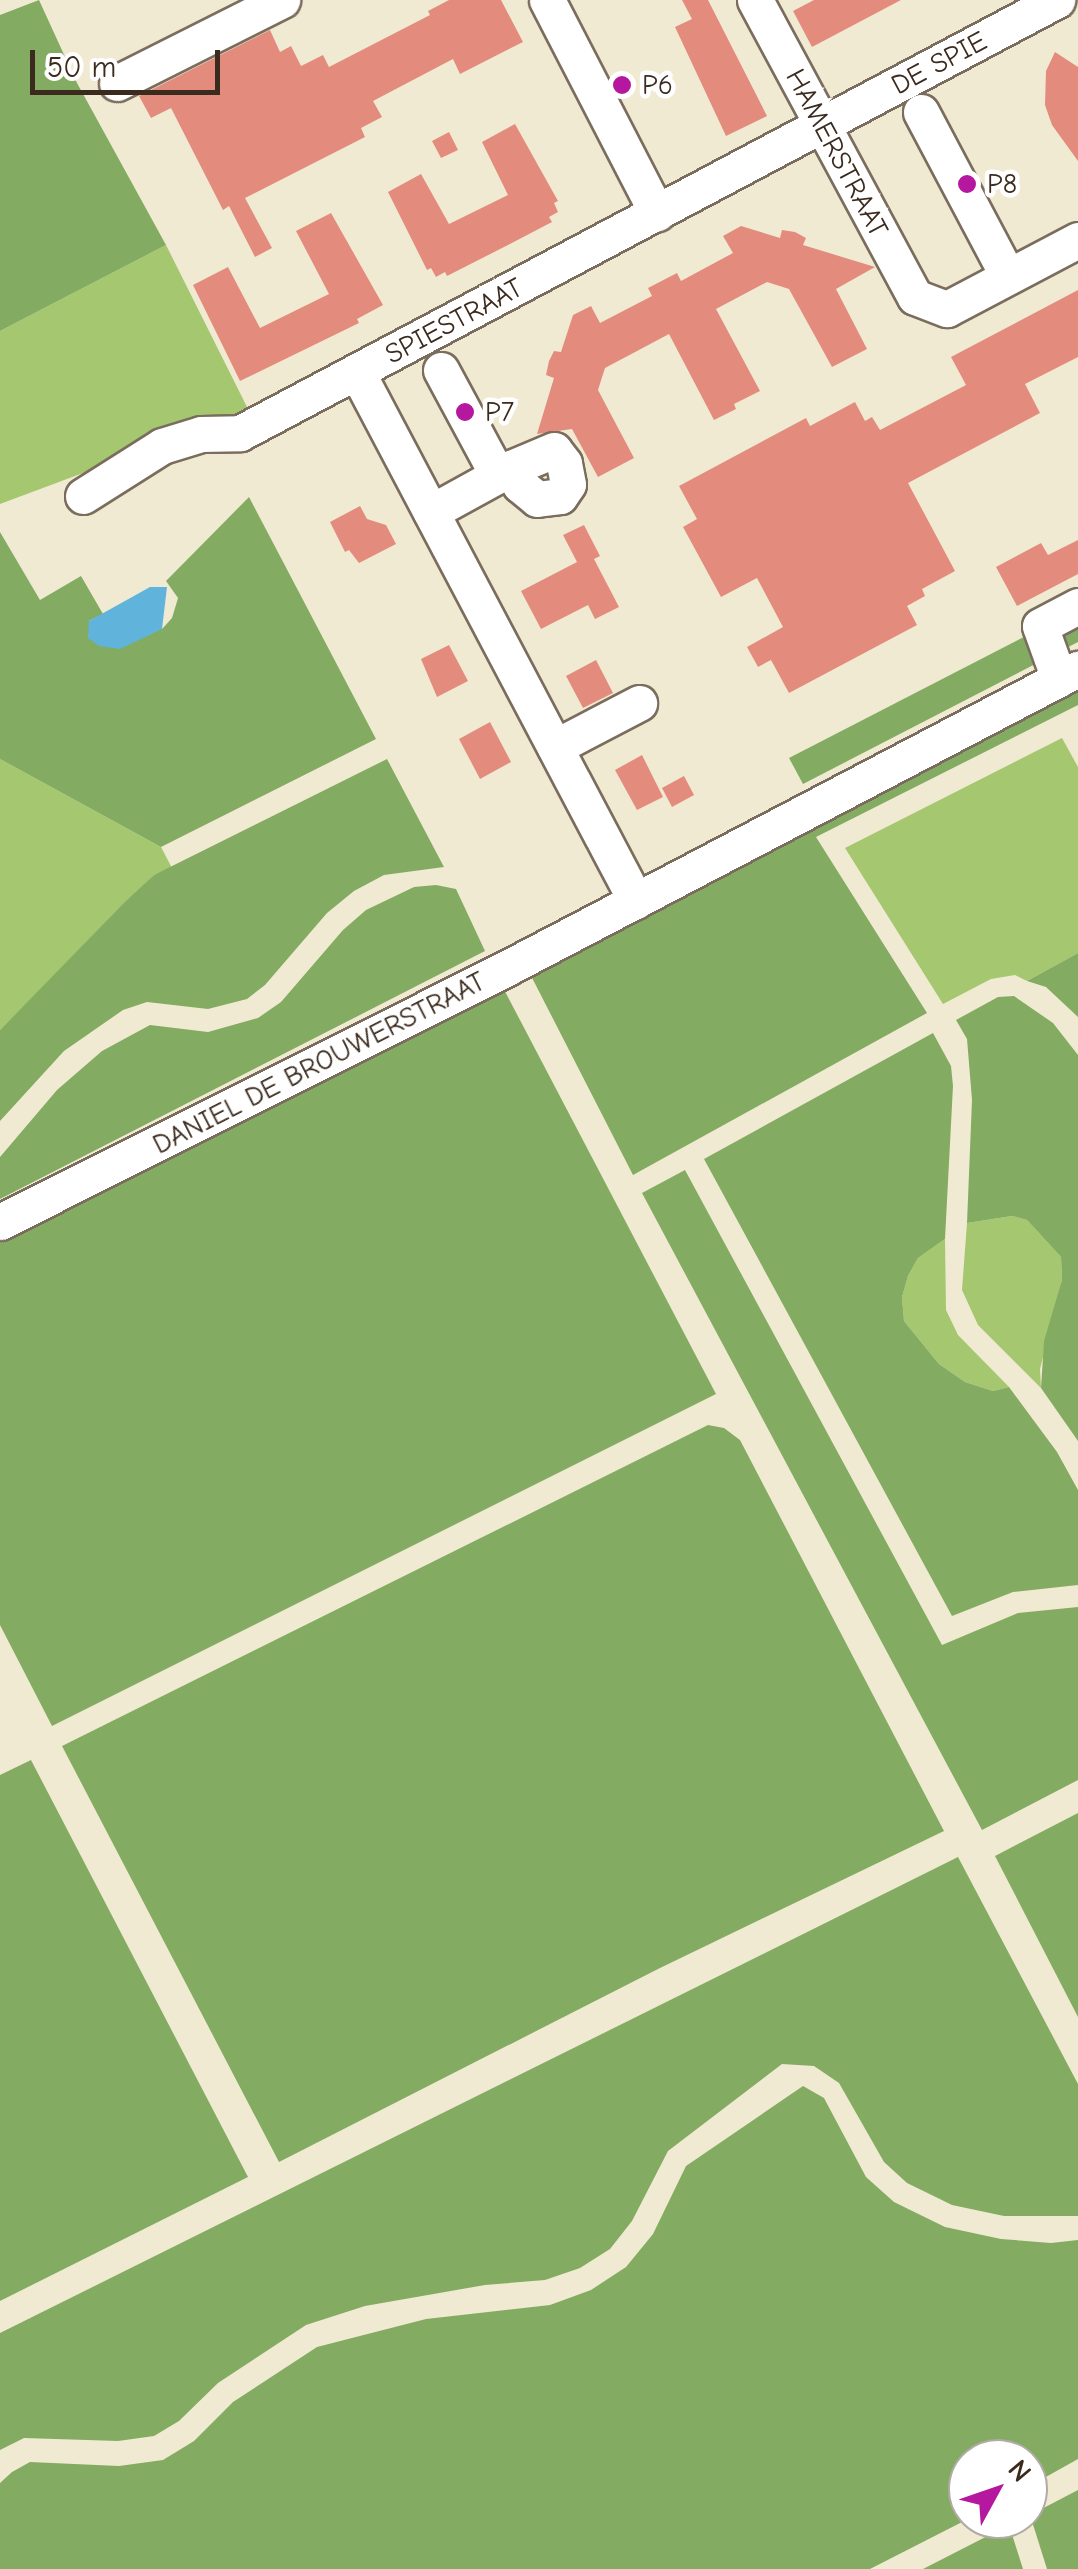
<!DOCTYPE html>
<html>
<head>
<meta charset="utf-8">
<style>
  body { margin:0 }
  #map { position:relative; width:1078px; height:2569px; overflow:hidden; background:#f1ead2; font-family:"Comic Neue",sans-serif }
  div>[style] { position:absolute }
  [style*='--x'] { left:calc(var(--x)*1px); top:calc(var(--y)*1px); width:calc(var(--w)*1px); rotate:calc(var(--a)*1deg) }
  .green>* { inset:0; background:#a4c770 }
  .forest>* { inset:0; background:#83ac62 }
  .water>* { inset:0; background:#60b4dc }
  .building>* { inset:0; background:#e38c7d }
  .roads { filter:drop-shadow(2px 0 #7b6d5d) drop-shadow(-2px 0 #7b6d5d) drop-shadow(0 2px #7b6d5d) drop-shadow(0 -2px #7b6d5d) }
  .minor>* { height:35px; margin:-17.5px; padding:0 17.5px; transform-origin:17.5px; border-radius:17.5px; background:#fff }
  .dots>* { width:28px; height:28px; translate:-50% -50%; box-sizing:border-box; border:5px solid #fff; border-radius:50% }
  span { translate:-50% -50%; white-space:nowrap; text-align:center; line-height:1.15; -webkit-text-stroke:9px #fff; paint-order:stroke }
  .street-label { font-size:28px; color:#3b2a1e }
  .poi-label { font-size:28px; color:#3b2a1e }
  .left { translate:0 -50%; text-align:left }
  .north { position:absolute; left:948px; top:2439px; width:100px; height:100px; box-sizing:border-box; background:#fff; border:2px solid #b1aaa5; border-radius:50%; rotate:50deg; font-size:28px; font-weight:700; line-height:40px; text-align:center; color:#3b2a1e }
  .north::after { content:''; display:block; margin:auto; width:35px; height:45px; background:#b5179e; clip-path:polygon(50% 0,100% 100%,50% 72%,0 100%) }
  .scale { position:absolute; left:30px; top:50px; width:190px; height:45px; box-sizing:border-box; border:5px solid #3b2a1e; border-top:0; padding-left:12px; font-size:30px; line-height:35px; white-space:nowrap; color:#3b2a1e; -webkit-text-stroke:8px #fff; paint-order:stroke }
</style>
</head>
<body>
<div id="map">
  <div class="green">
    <i style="clip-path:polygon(166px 245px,249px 411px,0 504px,0 331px)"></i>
    <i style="clip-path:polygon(1062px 738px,1078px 767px,1078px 953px,1027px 981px,1015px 975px,991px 979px,943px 1004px,845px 848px)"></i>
    <i style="clip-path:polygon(0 759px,161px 847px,172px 868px,154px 875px,0 1030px)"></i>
    <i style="clip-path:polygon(1012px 1216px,1027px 1220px,1061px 1257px,1062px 1280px,1040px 1369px,1041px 1388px,978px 1325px,962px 1290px,967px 1223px)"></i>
    <i style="clip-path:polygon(945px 1239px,946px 1310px,958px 1335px,1009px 1387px,993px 1391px,965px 1382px,939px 1364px,904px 1321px,902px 1297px,908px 1276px,918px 1258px)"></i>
  </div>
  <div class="forest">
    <i style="clip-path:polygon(39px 0,77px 83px,166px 245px,0 331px,0 15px)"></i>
    <i style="clip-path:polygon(249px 497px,376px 739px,161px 847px,0 759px,0 532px,40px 600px,81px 576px,103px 614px,89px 621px,162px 629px,172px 618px,178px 598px,166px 581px)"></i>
    <i style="clip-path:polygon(1078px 609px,1078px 642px,803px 784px,789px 758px)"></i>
    <i style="clip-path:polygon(1078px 680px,1078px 705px,816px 837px,927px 1013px,633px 1175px,527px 968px)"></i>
    <i style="clip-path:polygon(387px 759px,444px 867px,384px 875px,354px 891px,327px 913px,265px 985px,247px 999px,208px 1009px,147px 1002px,123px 1010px,64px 1051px,0 1121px,0 1030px,125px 902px,154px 875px)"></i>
    <i style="clip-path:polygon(436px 885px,456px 889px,485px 951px,0 1199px,0 1157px,57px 1090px,102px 1051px,150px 1025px,208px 1032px,258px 1018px,281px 1002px,343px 930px,366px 910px,414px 887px)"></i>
    <i style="clip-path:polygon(1078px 953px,1078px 1017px,1046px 987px,1027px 981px)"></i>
    <i style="clip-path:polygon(499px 980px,716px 1394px,52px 1726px,0 1625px,0 1236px)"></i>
    <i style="clip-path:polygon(1014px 996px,1053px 1023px,1078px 1055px,1078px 1441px,1041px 1388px,1044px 1341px,1062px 1280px,1061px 1257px,1027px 1220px,1012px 1216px,967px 1223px,972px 1100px,967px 1039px,956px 1020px,998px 997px)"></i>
    <i style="clip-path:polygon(933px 1033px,951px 1066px,953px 1086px,945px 1239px,918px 1258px,908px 1276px,902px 1297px,904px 1321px,939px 1364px,965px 1382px,993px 1391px,1009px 1387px,1057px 1452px,1078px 1490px,1078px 1585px,1013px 1592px,952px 1616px,704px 1159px)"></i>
    <i style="clip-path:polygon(685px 1170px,942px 1645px,1018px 1613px,1078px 1607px,1078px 1780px,982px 1830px,642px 1193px)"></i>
    <i style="clip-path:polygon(708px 1425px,724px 1428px,740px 1440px,944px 1831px,658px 1969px,279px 2162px,62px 1746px)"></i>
    <i style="clip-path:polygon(31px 1760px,248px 2177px,0 2301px,0 1775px)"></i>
    <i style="clip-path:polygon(1078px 1813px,1078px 2017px,995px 1856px)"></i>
    <i style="clip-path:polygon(958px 1857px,1078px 2084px,1078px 2216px,1004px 2216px,952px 2205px,907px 2183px,884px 2162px,839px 2083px,814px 2066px,782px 2064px,668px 2151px,632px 2221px,610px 2249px,580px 2268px,545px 2280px,485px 2285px,365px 2306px,306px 2325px,218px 2383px,179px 2421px,154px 2436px,118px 2441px,24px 2438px,0 2450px,0 2333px)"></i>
    <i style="clip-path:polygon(803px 2086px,824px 2098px,866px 2177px,894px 2202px,945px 2227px,1001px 2239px,1051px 2243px,1078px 2240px,1078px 2459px,1028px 2487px,1028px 2459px,968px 2459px,968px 2519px,870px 2569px,0 2569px,0 2483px,12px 2472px,30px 2462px,119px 2466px,163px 2460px,194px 2441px,233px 2402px,317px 2347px,426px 2319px,550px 2305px,591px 2290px,626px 2267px,653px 2234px,686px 2166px)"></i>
    <i style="clip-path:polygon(1078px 2490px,1078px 2569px,1047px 2569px,1030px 2515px)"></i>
    <i style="clip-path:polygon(1009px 2525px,1023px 2569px,923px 2569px)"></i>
  </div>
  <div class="water">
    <i style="clip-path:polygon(150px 587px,167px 587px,162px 629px,120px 649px,99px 646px,88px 638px,89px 621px)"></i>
  </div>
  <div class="building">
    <i style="clip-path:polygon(449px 0,501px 0,523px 42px,460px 74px,453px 59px,373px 101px,382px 117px,361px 128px,365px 137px,245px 198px,272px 248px,255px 257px,229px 206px,223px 210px,171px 108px,151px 118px,139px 96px,270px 30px,280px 52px,291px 46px,301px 66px,323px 55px,329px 67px,430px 15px,428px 11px)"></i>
    <i style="clip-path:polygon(682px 0,708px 0,767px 116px,726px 136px,675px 27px,692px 19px)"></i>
    <i style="clip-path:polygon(814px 0,901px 0,812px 47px,793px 11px)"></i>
    <i style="clip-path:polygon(1055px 52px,1078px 67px,1078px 161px,1052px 125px,1045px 105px,1046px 71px)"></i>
    <i style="clip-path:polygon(515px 124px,558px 201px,554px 203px,558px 212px,549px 217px,552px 222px,504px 247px,447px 276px,445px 272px,436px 277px,431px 268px,427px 270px,388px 192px,421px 174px,449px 224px,508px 195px,482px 142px)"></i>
    <i style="clip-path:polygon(449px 132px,458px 150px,441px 158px,432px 141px)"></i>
    <i style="clip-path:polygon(331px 213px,383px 305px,357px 319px,359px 323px,240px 381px,193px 285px,228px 267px,260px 328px,329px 294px,296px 231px)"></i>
    <i style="clip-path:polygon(741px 226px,780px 238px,782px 230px,795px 232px,806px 238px,803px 245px,875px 267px,836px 289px,867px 349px,832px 367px,789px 289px,767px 282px,716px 309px,760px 391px,734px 404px,736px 409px,714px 420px,669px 334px,605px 368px,598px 390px,634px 458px,598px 477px,572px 429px,537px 434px,554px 378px,546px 375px,549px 361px,554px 351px,561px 352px,573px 315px,591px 306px,600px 323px,652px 296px,648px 288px,677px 273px,681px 281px,733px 253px,723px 236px)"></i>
    <i style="clip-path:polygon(1078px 290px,1078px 357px,1025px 384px,1040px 413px,908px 483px,955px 571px,922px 589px,925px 596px,907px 606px,917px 625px,789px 693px,771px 660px,758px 667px,747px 647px,783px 627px,757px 578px,721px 597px,683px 527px,697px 519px,679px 486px,806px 418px,810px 426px,855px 402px,865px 421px,872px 417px,880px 430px,966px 385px,951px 357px)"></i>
    <i style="clip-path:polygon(360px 506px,367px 519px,386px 525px,396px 544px,359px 563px,349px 550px,345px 552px,330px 522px)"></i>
    <i style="clip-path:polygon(584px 525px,600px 556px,594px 559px,619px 607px,595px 619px,588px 605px,541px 629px,521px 591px,577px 562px,563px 535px)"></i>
    <i style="clip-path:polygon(1078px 540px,1078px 574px,1017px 606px,996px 567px,1041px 543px,1048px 555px)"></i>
    <i style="clip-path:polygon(449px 645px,468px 681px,437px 697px,421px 659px)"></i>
    <i style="clip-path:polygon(596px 660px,613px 693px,583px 708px,566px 676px)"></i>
    <i style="clip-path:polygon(490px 722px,511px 762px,480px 779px,459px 739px)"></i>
    <i style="clip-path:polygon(642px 755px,663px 797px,637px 810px,615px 770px)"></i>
    <i style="clip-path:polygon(684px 776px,694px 795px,672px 807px,662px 788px)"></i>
  </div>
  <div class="roads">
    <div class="minor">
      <i style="--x:547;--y:0;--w:240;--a:62.7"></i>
      <i style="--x:755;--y:0;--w:337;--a:61.7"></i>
      <i style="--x:915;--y:297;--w:34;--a:21"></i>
      <i style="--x:947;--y:309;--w:148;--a:-27.8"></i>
      <i style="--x:117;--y:83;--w:185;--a:-26.7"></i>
      <i style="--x:921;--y:112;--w:186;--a:62.1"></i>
      <i style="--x:441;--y:370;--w:120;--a:61.7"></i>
      <i style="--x:357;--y:372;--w:598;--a:62.19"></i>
      <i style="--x:83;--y:496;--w:93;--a:-32.3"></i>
      <i style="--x:162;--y:446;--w:41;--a:-17.1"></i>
      <i style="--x:201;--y:434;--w:39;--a:-1"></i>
      <i style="--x:240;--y:433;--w:925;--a:-27.92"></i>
      <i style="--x:431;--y:512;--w:91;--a:-28.8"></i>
      <i style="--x:511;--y:468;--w:19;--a:62"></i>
      <i style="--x:520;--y:485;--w:22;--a:39"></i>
      <i style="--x:537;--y:499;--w:23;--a:-7"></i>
      <i style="--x:560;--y:496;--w:14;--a:-56"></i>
      <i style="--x:568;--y:484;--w:21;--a:-101"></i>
      <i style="--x:564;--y:463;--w:16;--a:-128"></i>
      <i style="--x:554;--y:450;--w:47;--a:157.3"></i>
      <i style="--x:1059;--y:679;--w:56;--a:-109.7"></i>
      <i style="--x:1040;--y:626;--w:43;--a:-27.8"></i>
      <i style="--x:555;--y:747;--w:95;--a:-27.6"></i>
      <i style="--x:0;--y:1222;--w:567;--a:-26.61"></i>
      <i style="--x:507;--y:968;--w:645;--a:-27.64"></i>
    </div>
  </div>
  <div class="dots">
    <i style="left:622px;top:85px;background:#b5179e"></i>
    <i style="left:967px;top:184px;background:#b5179e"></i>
    <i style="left:465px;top:412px;background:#b5179e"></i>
  </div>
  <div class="street-label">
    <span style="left:939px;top:63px;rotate:-28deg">DE SPIE</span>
    <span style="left:837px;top:153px;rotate:62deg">HAMERSTRAAT</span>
    <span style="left:454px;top:321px;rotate:-28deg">SPIESTRAAT</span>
    <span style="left:319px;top:1063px;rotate:-27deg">DANIEL DE BROUWERSTRAAT</span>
  </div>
  <div class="poi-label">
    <span class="left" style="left:642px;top:85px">P6</span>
    <span class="left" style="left:987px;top:184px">P8</span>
    <span class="left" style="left:485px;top:412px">P7</span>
  </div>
  <div class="north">N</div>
  <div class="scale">50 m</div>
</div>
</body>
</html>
